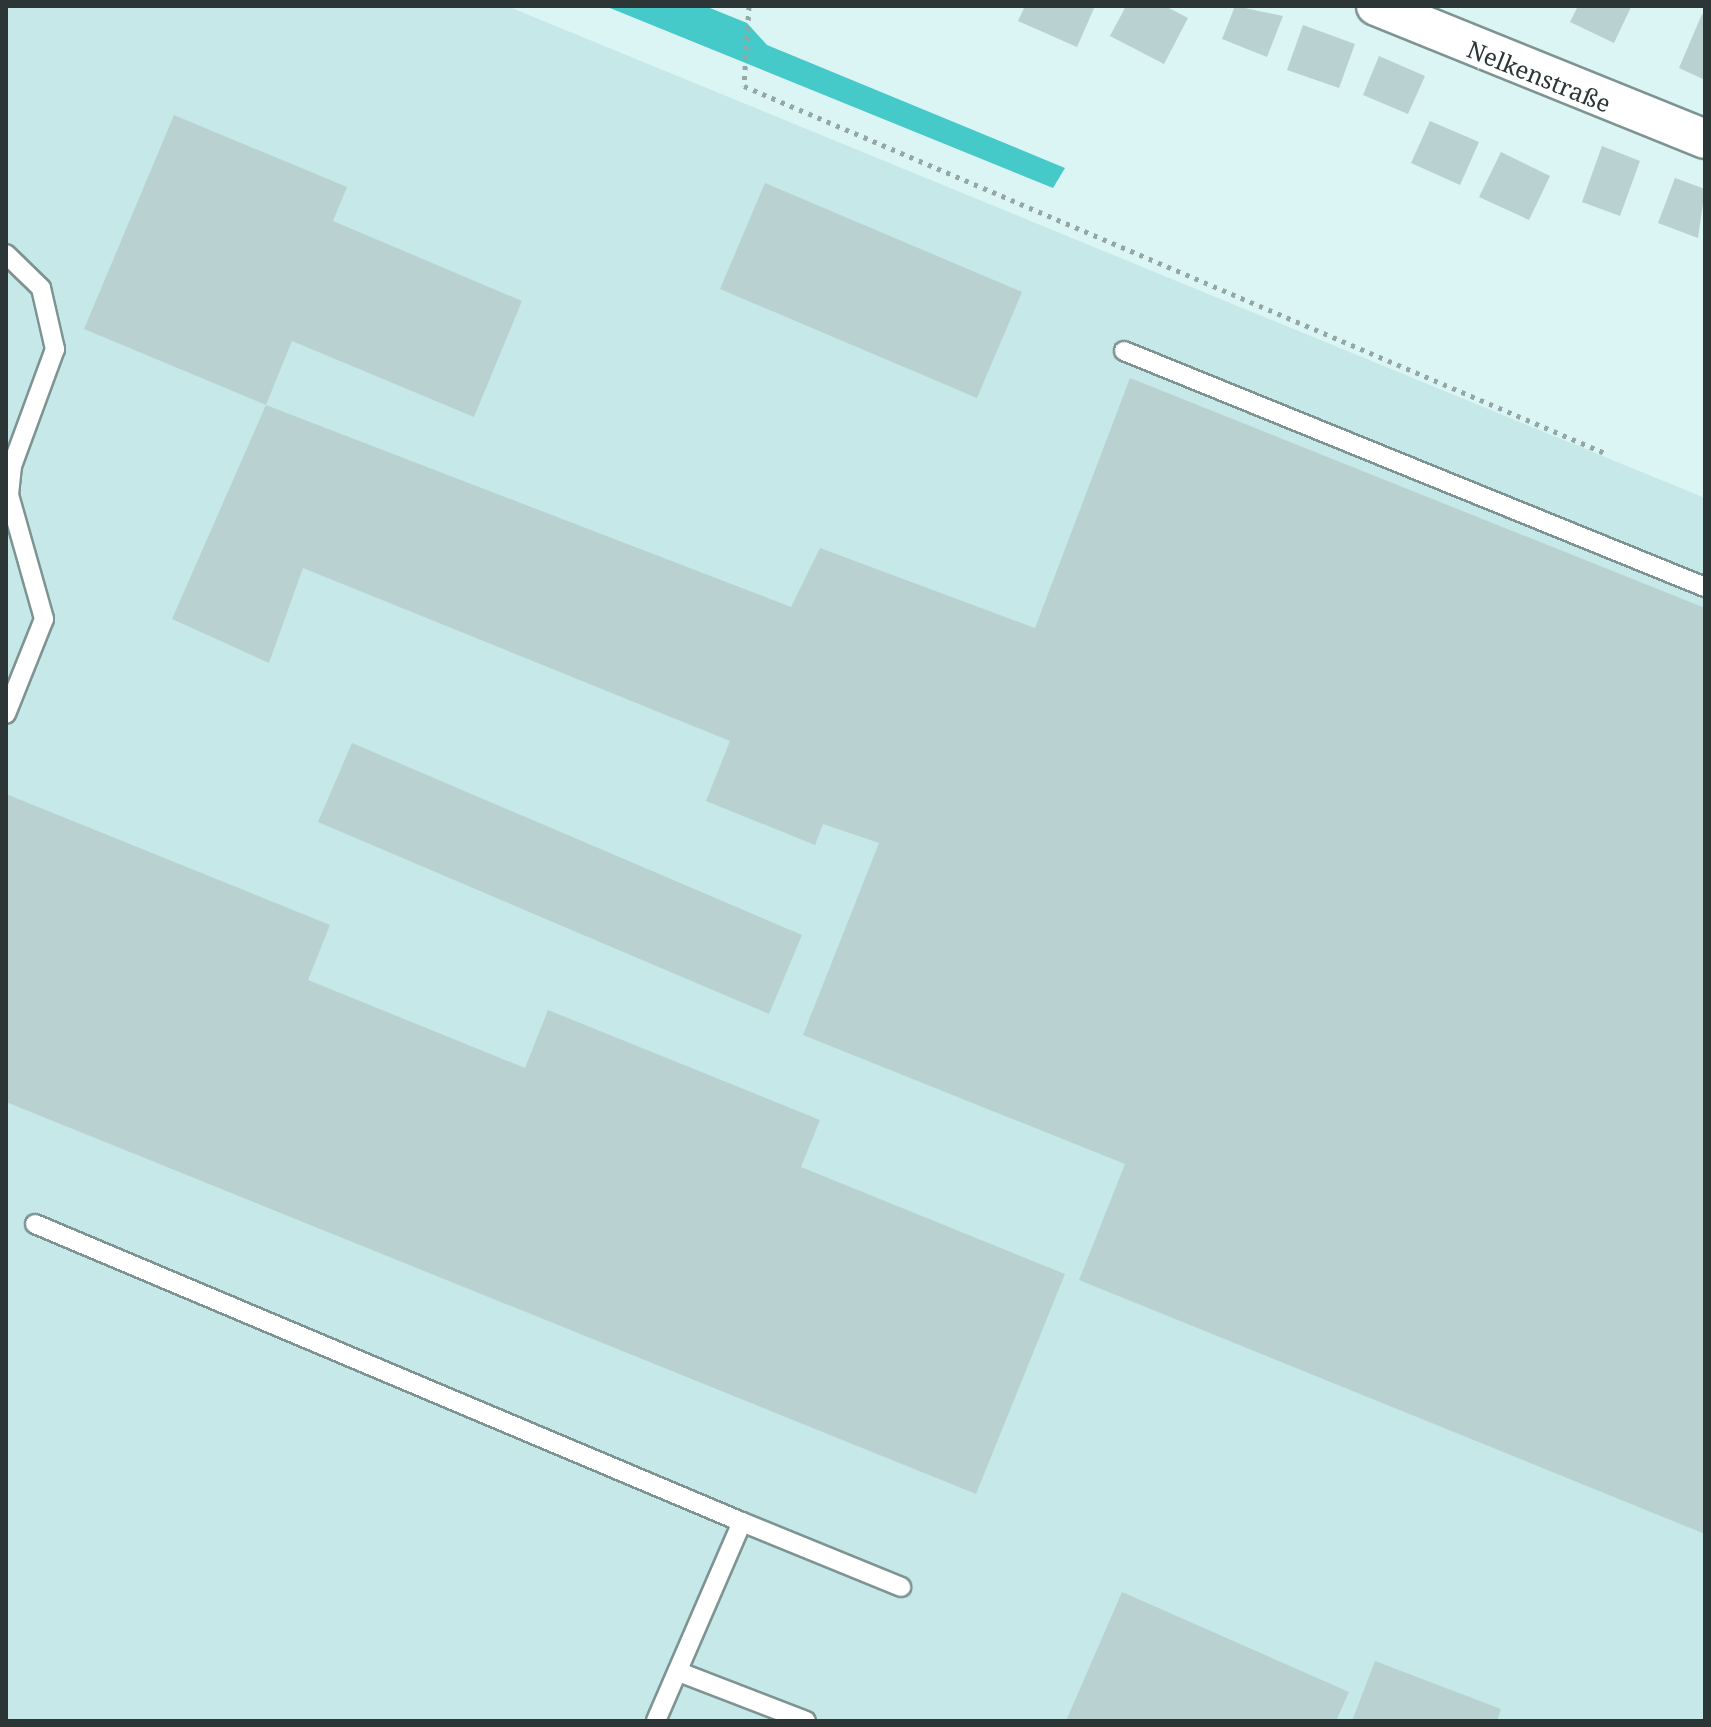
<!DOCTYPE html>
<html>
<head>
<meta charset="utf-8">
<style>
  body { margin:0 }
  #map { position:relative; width:1711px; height:1727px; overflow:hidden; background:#dbf4f4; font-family:"Noto Serif",serif }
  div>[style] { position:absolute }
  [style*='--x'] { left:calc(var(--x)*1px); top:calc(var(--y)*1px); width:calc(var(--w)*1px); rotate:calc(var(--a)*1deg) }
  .built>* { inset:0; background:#c7e8e8 }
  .forest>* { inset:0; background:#45c9c9 }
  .building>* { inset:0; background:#b9d1d1 }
  .path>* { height:5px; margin-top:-2.5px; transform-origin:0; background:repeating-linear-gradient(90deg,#94a7a7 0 4px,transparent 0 10px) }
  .roads { filter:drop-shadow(2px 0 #7d9493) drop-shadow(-2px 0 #7d9493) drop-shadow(0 2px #7d9493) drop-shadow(0 -2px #7d9493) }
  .lane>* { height:18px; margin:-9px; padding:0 9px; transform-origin:9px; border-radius:9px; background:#fff }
  .street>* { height:38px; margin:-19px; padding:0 19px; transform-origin:19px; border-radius:19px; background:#fff }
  span { translate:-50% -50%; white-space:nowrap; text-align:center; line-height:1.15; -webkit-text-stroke:7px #fff; paint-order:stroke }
  .street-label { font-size:24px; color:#2d3636 }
  .frame { position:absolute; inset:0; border:8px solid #2d3636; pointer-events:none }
</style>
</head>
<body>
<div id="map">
  <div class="built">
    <i style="clip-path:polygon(6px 6px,507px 6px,1705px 498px,1705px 1721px,6px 1721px)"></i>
  </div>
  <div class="forest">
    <i style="clip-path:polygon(605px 6px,705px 6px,747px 23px,767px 45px,1065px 168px,1053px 188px)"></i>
  </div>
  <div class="building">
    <i style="clip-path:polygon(1025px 6px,1095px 6px,1077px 47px,1018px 21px)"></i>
    <i style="clip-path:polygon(1126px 6px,1165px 6px,1188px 18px,1164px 64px,1110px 36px)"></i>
    <i style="clip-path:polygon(1235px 6px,1283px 16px,1267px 57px,1222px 39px)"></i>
    <i style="clip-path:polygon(1578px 6px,1628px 6px,1631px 7px,1614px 43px,1570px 22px)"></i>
    <i style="clip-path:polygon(1702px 14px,1705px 15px,1705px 80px,1679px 68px)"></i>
    <i style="clip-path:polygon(1303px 25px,1355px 44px,1339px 88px,1287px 70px)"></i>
    <i style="clip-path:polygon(1379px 56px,1425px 76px,1408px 114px,1363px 95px)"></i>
    <i style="clip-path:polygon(174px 115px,347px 187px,333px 221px,522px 301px,474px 417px,292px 341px,266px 405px,84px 329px)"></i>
    <i style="clip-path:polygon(1430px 121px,1479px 142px,1460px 185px,1411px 163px)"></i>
    <i style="clip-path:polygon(1602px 146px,1640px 161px,1620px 216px,1582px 202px)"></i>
    <i style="clip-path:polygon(1501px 152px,1550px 176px,1529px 220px,1479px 197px)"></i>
    <i style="clip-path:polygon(1675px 178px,1705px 189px,1698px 238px,1658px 223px)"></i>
    <i style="clip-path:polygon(765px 183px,1022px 292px,977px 398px,720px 289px)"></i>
    <i style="clip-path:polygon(1130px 378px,1705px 608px,1705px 1534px,1079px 1280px,1125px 1164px,803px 1035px,879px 843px,823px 824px,815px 845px,706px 801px,730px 741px,303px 568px,269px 663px,172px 619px,266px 405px,791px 607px,820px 548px,1035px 628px)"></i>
    <i style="clip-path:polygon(352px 743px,802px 935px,769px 1014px,318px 822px)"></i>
    <i style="clip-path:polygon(6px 794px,330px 925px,308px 980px,525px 1068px,548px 1010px,820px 1120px,801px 1167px,1065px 1274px,976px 1494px,6px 1102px)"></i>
    <i style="clip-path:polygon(1122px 1592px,1349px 1692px,1336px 1721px,1066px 1721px)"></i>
    <i style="clip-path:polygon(1375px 1661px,1501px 1709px,1497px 1721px,1352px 1721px)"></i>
  </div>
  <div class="path">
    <i style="--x:749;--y:6;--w:80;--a:93.6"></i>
    <i style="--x:744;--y:86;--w:938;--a:23.09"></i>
  </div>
  <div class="roads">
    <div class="lane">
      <i style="--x:6;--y:254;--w:49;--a:44.2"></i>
      <i style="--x:41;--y:288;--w:63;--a:77.1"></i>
      <i style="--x:55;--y:349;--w:125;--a:110.2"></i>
      <i style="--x:12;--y:466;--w:29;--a:96"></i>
      <i style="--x:9;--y:495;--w:129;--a:74.2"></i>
      <i style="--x:44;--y:619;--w:102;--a:111.8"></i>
      <i style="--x:1124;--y:351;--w:627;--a:22.11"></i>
      <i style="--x:35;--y:1224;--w:767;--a:22.86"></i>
      <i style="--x:742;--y:1522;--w:217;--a:113.4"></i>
      <i style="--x:742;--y:1522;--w:172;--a:22.2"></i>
      <i style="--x:679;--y:1672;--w:136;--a:21.1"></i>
    </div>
    <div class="street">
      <i style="--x:1376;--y:6;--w:355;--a:22"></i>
    </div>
  </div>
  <div class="street-label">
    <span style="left:1539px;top:76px;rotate:22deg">Nelkenstraße</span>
  </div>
  <div class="frame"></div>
</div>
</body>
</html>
